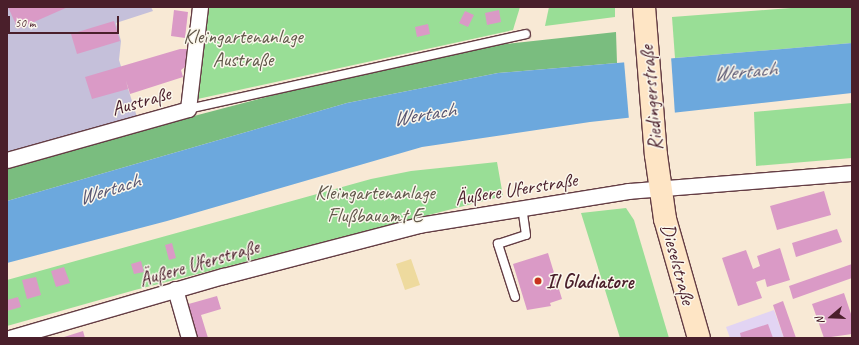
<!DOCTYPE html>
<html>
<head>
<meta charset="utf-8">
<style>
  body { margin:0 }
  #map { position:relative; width:859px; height:345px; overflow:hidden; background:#f8e9d5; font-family:Caveat,sans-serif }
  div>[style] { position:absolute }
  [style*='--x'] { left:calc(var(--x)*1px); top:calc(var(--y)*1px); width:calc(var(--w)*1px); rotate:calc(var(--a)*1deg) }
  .built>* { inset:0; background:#e2d4f3 }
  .industrial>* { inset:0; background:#c5c0da }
  .green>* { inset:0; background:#99de96 }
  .forest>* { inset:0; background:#7abd7f }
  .sand>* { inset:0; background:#eeda9e }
  .water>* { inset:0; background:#6ca8dd }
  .pier>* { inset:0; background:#f8e9d5 }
  .building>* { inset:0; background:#da9ac6 }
  .roads { filter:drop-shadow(1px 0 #643d44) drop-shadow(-1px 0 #643d44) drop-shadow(0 1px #643d44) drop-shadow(0 -1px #643d44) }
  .service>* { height:8px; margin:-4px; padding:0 4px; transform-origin:4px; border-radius:4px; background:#fff }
  .minor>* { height:15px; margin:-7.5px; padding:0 7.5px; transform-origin:7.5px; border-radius:7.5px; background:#fff }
  .secondary>* { height:22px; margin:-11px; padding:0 11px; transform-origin:11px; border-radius:11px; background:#fee5c5 }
  .dots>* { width:11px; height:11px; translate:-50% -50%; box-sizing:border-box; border:2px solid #fbf7ec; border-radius:50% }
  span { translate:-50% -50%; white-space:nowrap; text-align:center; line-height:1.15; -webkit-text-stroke:3px #fbf7ec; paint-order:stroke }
  .park-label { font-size:20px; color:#62584b }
  .street-label { font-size:20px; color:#4a1f2b }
  .poi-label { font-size:20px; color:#4a1f2b; font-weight:700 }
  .left { translate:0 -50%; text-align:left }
  .water-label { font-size:21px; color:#585672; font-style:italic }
  .frame { position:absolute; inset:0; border:8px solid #4a1f2b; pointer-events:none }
  .north { position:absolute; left:811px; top:297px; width:40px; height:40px; -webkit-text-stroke:3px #fbf7ec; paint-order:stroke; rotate:251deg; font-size:11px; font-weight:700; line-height:16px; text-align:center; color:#4a1f2b }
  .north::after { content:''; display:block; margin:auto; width:14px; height:18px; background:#4a1f2b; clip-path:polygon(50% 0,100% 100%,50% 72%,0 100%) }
  .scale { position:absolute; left:8px; top:16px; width:111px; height:18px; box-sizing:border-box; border:2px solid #4a1f2b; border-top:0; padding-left:5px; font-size:12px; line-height:14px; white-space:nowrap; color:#4a1f2b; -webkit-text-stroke:3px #fbf7ec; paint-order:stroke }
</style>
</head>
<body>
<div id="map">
  <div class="built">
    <i style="clip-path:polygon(774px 310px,784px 338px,730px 338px,726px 327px)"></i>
  </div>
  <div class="industrial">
    <i style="clip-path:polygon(7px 7px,151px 7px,153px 11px,116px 23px,121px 41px,119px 60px,137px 117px,7px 154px)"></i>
  </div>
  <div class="green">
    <i style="clip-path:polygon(206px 7px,520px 7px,513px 30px,193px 100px)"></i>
    <i style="clip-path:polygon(549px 7px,615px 7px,615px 17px,545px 26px)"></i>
    <i style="clip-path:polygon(804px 7px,852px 7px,852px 43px,675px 58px,672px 17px)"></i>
    <i style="clip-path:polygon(852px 103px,852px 158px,756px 166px,754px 112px)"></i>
    <i style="clip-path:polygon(497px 162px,503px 196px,135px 290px,7px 326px,7px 280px,371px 179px,411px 171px)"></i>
    <i style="clip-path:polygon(626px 208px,634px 220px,669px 338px,620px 338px,581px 213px)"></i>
  </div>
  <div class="forest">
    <i style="clip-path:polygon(616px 32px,617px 63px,498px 73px,347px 103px,7px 201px,7px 165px,370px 70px,496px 45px)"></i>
  </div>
  <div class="sand">
    <i style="clip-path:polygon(411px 259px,420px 285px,405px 290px,396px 264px)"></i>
  </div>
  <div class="water">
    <i style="clip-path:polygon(852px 43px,852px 93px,590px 122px,422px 147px,167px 221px,7px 263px,7px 201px,347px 103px,498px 73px)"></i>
  </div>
  <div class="pier">
    <i style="clip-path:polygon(671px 56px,675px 115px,629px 120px,624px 61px)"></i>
  </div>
  <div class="building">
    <i style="clip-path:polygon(8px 7px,68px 7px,18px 29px)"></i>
    <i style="clip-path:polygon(174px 10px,188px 12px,185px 38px,171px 36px)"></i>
    <i style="clip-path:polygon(499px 10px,501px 22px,487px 25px,485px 13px)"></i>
    <i style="clip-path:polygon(465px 11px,474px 15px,468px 27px,459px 23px)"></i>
    <i style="clip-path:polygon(114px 21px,120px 41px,77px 54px,71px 34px)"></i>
    <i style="clip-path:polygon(428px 24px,430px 34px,417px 37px,415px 27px)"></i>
    <i style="clip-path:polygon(180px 49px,188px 49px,186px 66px,181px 70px,183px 77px,130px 94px,126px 81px,128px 89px,92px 99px,85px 77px)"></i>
    <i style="clip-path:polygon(824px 191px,831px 215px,777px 230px,770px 206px)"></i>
    <i style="clip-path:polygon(837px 229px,842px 242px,796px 257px,792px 243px)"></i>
    <i style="clip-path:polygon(172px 243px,176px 258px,169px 260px,165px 245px)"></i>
    <i style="clip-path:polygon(780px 248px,790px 280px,767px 287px,765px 279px,756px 282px,762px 298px,738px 306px,722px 258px,746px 250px,753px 269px,760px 266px,757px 256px)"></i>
    <i style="clip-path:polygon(548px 253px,562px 299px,550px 303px,551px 306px,527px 310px,513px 264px)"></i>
    <i style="clip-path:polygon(141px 261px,144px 272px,134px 274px,131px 264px)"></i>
    <i style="clip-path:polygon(852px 264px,852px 278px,793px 299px,789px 286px)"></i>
    <i style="clip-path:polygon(64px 267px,70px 283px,56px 287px,51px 271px)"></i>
    <i style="clip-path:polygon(36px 277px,41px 295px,27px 299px,22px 280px)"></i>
    <i style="clip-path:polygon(844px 293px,852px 317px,852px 334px,824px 338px,812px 304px)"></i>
    <i style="clip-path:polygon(217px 296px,221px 309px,201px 315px,208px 338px,194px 338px,185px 305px)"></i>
    <i style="clip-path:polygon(18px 297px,21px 307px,7px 311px,7px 300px)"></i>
    <i style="clip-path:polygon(783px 301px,796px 338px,784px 338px,773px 305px)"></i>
    <i style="clip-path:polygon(768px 324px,773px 338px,741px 338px,740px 333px)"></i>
    <i style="clip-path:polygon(83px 331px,85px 338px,61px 338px)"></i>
  </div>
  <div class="roads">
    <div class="service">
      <i style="--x:188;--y:109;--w:346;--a:-12.5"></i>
      <i style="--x:515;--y:297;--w:56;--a:-107.8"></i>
      <i style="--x:498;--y:244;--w:29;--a:-18"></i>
      <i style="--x:526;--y:235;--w:28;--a:-98"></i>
    </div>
    <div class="minor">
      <i style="--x:7;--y:160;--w:188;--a:-15.7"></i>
      <i style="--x:188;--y:109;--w:103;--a:-83.3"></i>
      <i style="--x:175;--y:289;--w:51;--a:74.1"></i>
      <i style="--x:9;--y:338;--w:223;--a:-16.2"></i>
      <i style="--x:223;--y:276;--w:203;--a:-14.6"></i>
      <i style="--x:419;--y:225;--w:212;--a:-9.2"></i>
      <i style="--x:628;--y:191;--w:225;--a:-4.6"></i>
    </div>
    <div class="secondary">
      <i style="--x:644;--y:7;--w:148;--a:85.4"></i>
      <i style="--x:656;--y:155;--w:65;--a:82"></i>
      <i style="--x:665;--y:219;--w:124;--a:74.1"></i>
    </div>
  </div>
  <div class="dots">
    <i style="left:538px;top:281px;background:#c8321e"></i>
  </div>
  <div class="park-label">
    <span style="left:243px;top:48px">Kleingartenanlage<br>Austraße</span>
    <span style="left:375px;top:204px">Kleingartenanlage<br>Flußbauamt E</span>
  </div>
  <div class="street-label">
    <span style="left:651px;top:98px;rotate:-95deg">Riedingerstraße</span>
    <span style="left:141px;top:101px;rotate:-16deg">Austraße</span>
    <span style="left:516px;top:189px;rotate:-9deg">Äußere Uferstraße</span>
    <span style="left:199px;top:263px;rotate:-16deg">Äußere Uferstraße</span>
    <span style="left:678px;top:264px;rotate:75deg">Dieselstraße</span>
  </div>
  <div class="poi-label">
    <span class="left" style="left:546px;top:281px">Il Gladiatore</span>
  </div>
  <div class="water-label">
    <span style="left:745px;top:71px;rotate:-5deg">Wertach</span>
    <span style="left:424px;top:114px;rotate:-9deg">Wertach</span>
    <span style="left:109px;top:189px;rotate:-17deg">Wertach</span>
  </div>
  <div class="frame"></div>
  <div class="north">N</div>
  <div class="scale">50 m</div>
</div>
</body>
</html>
